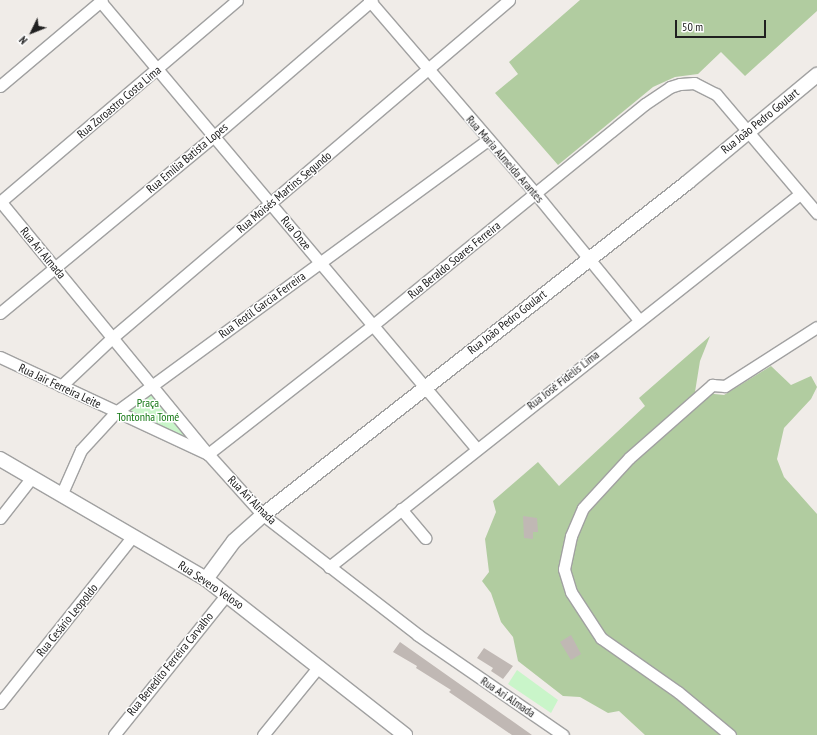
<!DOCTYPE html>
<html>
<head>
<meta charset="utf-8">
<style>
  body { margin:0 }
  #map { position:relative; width:817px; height:735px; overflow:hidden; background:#f0ece8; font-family:"PT Sans Narrow",sans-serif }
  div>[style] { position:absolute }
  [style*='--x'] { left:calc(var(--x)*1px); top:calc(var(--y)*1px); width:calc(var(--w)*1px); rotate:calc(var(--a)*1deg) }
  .forest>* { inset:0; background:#b1cca0 }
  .park>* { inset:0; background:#c9f5c9 }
  .building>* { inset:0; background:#c0b8b4 }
  .roads { filter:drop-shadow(1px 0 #a1a1a1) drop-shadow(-1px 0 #a1a1a1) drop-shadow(0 1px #a1a1a1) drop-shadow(0 -1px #a1a1a1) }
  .minor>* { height:11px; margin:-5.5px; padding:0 5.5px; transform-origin:5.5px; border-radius:5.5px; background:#fff }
  .tertiary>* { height:14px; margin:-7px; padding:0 7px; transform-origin:7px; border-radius:7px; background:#fff }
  span { translate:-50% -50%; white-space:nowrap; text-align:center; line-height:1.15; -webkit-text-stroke:3px #fff; paint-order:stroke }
  .street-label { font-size:12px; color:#202020 }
  .park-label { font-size:12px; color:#157815 }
  .north { position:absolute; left:12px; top:12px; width:40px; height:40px; -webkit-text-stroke:3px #fff; paint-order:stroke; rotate:227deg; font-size:11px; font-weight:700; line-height:16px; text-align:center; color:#202020 }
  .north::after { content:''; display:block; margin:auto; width:14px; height:18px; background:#202020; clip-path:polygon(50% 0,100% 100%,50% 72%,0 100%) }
  .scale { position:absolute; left:675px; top:20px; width:91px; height:18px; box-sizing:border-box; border:2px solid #202020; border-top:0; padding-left:5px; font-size:12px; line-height:14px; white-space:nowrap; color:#202020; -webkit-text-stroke:3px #fff; paint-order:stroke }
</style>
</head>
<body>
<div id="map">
  <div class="forest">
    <i style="clip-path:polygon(580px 0,817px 0,817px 11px,745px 76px,721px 52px,698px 74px,675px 77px,653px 87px,558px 165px,495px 93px,518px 74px,509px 62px)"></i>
    <i style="clip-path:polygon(710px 336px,700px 361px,695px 392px,724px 395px,771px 366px,791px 385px,811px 376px,817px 387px,811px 399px,784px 428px,777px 459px,784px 477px,817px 514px,817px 735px,645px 735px,619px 711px,608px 713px,580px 697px,563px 696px,518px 661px,513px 637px,501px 622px,491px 593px,482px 581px,489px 572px,485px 539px,496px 512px,493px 501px,538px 462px,559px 486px,645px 406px,639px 398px)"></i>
  </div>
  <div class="park">
    <i style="clip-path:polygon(147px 394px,153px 395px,184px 433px,184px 438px,130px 415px,129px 409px)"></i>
    <i style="clip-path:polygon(517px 670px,558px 700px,551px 713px,508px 684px)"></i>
  </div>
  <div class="building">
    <i style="clip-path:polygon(523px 516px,537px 518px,538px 532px,533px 532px,533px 539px,524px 538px)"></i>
    <i style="clip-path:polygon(571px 635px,581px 654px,571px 660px,560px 642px)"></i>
    <i style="clip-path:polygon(400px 642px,451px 678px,532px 735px,512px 735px,449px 692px,451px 690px,416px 668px,417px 666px,393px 652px)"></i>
    <i style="clip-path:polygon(484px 648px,513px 666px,503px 679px,491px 671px,493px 668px,477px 658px)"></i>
  </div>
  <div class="roads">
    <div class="minor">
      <i style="--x:369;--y:0;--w:256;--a:49.3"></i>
      <i style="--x:536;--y:194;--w:163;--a:50.7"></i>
      <i style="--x:100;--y:1;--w:584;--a:49.93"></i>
      <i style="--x:0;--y:86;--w:133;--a:-40.1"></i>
      <i style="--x:0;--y:201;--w:328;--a:50.6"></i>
      <i style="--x:208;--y:454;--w:82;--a:48"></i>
      <i style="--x:263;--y:515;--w:196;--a:37.7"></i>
      <i style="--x:418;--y:635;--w:176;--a:34.6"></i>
      <i style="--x:0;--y:202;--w:311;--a:-40.4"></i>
      <i style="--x:0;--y:313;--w:278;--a:-39.6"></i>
      <i style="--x:214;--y:136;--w:208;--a:-40.7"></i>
      <i style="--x:0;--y:357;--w:230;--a:25"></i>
      <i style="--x:208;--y:454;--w:209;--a:-38"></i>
      <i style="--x:373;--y:325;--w:350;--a:-39.1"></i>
      <i style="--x:645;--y:104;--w:30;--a:-34"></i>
      <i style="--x:670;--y:87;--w:10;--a:-17"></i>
      <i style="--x:680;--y:84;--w:14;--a:-4"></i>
      <i style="--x:694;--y:83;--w:25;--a:27"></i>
      <i style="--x:716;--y:94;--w:156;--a:49.7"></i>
      <i style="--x:61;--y:386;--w:71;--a:-43.3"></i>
      <i style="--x:113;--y:337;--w:520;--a:-40.4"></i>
      <i style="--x:62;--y:493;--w:47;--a:-66.2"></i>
      <i style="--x:81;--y:450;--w:52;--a:-47.4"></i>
      <i style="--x:116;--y:412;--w:461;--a:-36.2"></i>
      <i style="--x:401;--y:509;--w:38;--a:50"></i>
      <i style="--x:0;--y:518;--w:52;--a:-52"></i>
      <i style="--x:329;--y:567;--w:601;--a:-38.38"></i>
      <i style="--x:0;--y:703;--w:213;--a:-51.5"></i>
      <i style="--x:114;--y:735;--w:181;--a:-51.3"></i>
      <i style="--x:263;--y:735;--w:89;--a:-50.9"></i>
      <i style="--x:730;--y:735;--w:67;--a:-140.4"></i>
      <i style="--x:678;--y:692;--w:94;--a:-145"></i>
      <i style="--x:601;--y:638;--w:55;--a:-123.1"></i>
      <i style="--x:571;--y:592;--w:24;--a:-107"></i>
      <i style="--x:564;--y:569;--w:34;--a:-78"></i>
      <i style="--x:571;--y:536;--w:30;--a:-67"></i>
      <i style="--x:583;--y:508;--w:68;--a:-47.4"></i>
      <i style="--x:629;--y:458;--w:111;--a:-41.3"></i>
      <i style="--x:712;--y:385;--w:13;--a:4"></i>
      <i style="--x:725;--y:386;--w:109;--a:-32.7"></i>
    </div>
    <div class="tertiary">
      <i style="--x:0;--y:459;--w:238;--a:30.2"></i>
      <i style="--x:206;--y:579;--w:253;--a:38.1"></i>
      <i style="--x:206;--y:579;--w:47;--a:-53.6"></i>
      <i style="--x:234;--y:541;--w:39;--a:-42"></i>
      <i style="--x:263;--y:515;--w:540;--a:-38.08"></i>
      <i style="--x:688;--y:182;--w:168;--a:-39.7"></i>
    </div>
  </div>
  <div class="street-label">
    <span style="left:119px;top:102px;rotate:-40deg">Rua Zoroastro Costa Lima</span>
    <span style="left:760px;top:121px;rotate:-39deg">Rua João Pedro Goulart</span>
    <span style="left:187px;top:158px;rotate:-40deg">Rua Emília Batista Lopes</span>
    <span style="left:505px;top:159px;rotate:49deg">Rua Maria Almeida Arantes</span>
    <span style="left:284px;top:192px;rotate:-40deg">Rua Moisés Martins Segundo</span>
    <span style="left:296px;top:233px;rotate:50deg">Rua Onze</span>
    <span style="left:43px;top:253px;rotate:50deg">Rua Ari Almada</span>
    <span style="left:454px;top:260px;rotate:-39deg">Rua Beraldo Soares Ferreira</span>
    <span style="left:262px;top:305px;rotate:-36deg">Rua Teotil Garcia Ferreira</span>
    <span style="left:507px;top:322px;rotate:-38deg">Rua João Pedro Goulart</span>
    <span style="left:563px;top:380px;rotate:-38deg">Rua José Fidelis Lima</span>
    <span style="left:60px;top:386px;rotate:25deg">Rua Jair Ferreira Leite</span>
    <span style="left:252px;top:500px;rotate:45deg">Rua Ari Almada</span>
    <span style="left:211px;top:585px;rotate:34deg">Rua Severo Veloso</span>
    <span style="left:67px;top:620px;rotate:-51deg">Rua Cesário Leopoldo</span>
    <span style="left:170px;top:664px;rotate:-51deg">Rua Benedito Ferreira Carvalho</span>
    <span style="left:508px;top:697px;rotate:34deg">Rua Ari Almada</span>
  </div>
  <div class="park-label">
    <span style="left:148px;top:410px">Praça<br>Tontonha Tomé</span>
  </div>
  <div class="north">N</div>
  <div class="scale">50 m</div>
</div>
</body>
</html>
